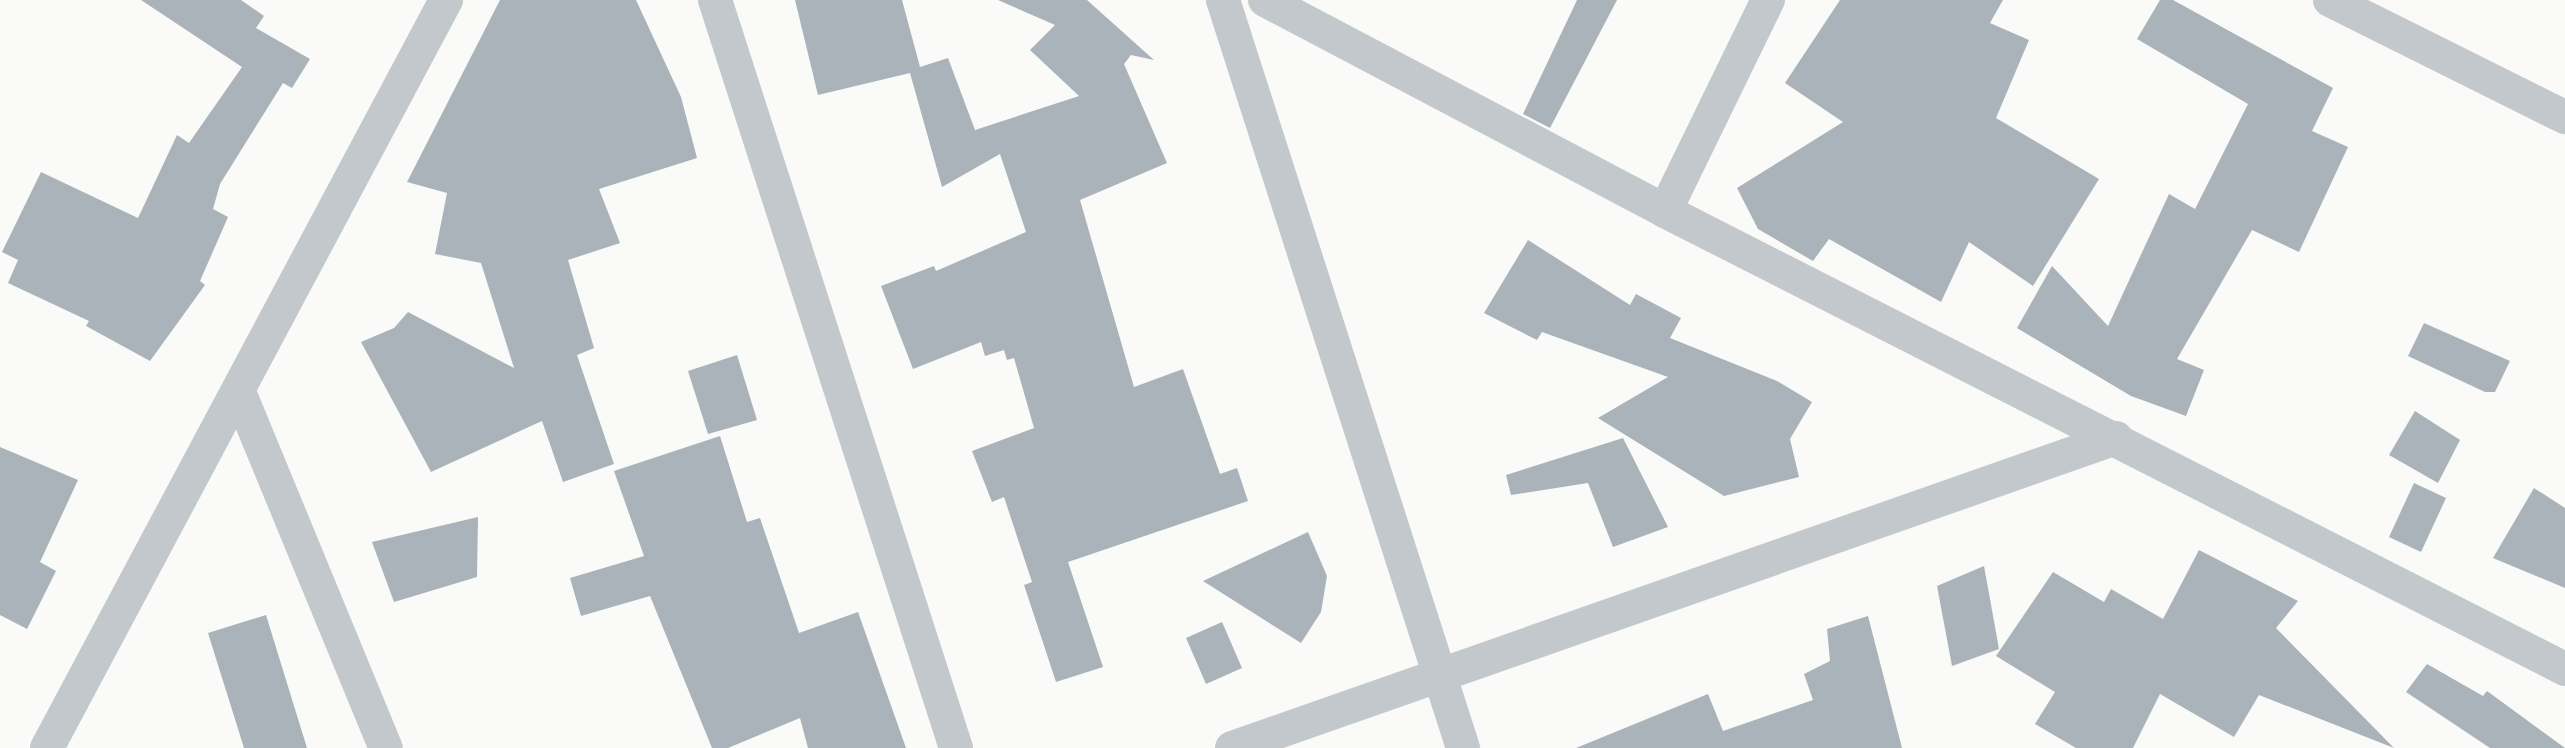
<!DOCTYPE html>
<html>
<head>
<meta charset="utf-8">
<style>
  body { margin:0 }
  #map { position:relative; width:2565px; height:748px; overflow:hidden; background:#fafaf8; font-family:"Golos Text",sans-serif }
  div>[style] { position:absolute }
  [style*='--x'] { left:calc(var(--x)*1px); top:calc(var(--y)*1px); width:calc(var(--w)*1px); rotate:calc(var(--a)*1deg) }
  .building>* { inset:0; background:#aab3b9 }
  .street>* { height:34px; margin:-17px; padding:0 17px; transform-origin:17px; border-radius:17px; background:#c3c8cc }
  span { translate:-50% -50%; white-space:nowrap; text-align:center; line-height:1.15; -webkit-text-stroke:8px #fff; paint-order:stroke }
</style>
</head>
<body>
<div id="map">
  <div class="building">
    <i style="clip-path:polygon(141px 0,241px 0,264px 16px,256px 28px,310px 59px,292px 88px,283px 83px,220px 184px,213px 209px,228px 217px,200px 281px,205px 285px,150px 361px,86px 326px,89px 321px,8px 283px,18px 260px,2px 252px,41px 172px,138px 218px,177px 135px,189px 143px,242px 67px)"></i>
    <i style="clip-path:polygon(500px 0,636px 0,681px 97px,697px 158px,599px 189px,620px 243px,568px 260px,594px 348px,577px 355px,614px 464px,563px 482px,542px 421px,431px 472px,361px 342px,394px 328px,408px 312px,514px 368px,481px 263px,435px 254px,447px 193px,407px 182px)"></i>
    <i style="clip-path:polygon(795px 0,902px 0,920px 67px,948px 58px,975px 130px,1079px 96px,1030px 50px,1055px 25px,998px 0,1087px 0,1154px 60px,1131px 55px,1124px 64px,1167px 163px,1080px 200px,1134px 387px,1183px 369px,1220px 474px,1237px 468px,1248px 501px,1068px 562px,1103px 667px,1056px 682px,1024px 585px,1032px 582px,1004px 497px,992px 502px,972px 451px,1034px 428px,1014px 358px,1007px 360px,1004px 350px,985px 356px,981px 342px,913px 369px,881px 286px,934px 266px,936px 271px,1026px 232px,1000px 154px,942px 187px,910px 73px,818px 95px)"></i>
    <i style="clip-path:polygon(1577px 0,1617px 0,1550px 128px,1523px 114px)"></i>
    <i style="clip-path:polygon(1840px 0,2003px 0,1990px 23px,2029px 40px,1996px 118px,2099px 179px,2033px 286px,1969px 242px,1941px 302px,1829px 239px,1813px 261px,1758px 229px,1737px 188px,1843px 122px,1785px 83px)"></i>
    <i style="clip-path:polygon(2160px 0,2173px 0,2333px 88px,2312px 131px,2348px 147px,2299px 252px,2252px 230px,2177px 359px,2204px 370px,2186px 416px,2131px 396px,2017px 328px,2052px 266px,2108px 326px,2169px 194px,2195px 209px,2248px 104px,2137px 39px)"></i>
    <i style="clip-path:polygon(1528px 240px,1630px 305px,1636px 294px,1681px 318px,1670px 338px,1777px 381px,1812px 402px,1790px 439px,1799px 477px,1724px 496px,1598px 418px,1668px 377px,1542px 332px,1537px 340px,1484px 313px)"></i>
    <i style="clip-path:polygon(2424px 323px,2510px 361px,2495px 392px,2485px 392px,2408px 356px)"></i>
    <i style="clip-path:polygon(737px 355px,757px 420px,708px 434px,688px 371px)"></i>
    <i style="clip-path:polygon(2415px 411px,2460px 440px,2438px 483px,2389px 455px)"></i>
    <i style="clip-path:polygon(720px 436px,747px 522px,760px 518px,799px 633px,858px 612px,906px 748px,808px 748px,800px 718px,728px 748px,712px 748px,650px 596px,581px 616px,570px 578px,644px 556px,614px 471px)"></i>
    <i style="clip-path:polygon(1623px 438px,1668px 527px,1613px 547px,1588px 483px,1511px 495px,1506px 475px)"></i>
    <i style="clip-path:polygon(0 447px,78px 480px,40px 562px,56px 571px,27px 629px,0 615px)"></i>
    <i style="clip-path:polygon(2414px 483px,2446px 498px,2421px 552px,2389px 537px)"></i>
    <i style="clip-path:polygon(2534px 488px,2565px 508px,2565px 588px,2493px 558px)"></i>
    <i style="clip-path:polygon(478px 517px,477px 577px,394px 602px,372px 542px)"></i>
    <i style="clip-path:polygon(1308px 532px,1327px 576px,1321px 612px,1301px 643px,1203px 581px)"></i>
    <i style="clip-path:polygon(2199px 550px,2298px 601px,2276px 628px,2394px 748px,2259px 695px,2234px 737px,2160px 694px,2133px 748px,2076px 748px,2035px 724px,2055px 692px,1996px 656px,2053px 572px,2104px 602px,2111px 589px,2163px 619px)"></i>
    <i style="clip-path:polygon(1984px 566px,1999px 649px,1952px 666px,1937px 586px)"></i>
    <i style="clip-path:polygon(266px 615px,307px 748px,244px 748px,208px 633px)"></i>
    <i style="clip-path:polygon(1868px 616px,1902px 748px,1576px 748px,1708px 694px,1723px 731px,1813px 700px,1804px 674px,1830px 661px,1827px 629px)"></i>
    <i style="clip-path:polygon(1222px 622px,1242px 668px,1206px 684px,1186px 638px)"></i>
    <i style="clip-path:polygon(2427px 664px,2483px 696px,2487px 691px,2565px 748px,2490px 748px,2406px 692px)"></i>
  </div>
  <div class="street">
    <i style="--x:715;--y:0;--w:786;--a:72.14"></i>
    <i style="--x:1223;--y:0;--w:786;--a:72.21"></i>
    <i style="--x:1265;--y:0;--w:452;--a:27.8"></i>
    <i style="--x:1665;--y:211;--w:1010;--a:26.97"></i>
    <i style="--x:2330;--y:0;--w:263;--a:26.5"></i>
    <i style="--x:1665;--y:211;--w:235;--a:-64"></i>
    <i style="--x:239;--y:392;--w:385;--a:67.6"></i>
    <i style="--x:47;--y:748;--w:848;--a:-61.92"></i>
    <i style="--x:1232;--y:748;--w:937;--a:-19.32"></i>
  </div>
</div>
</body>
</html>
